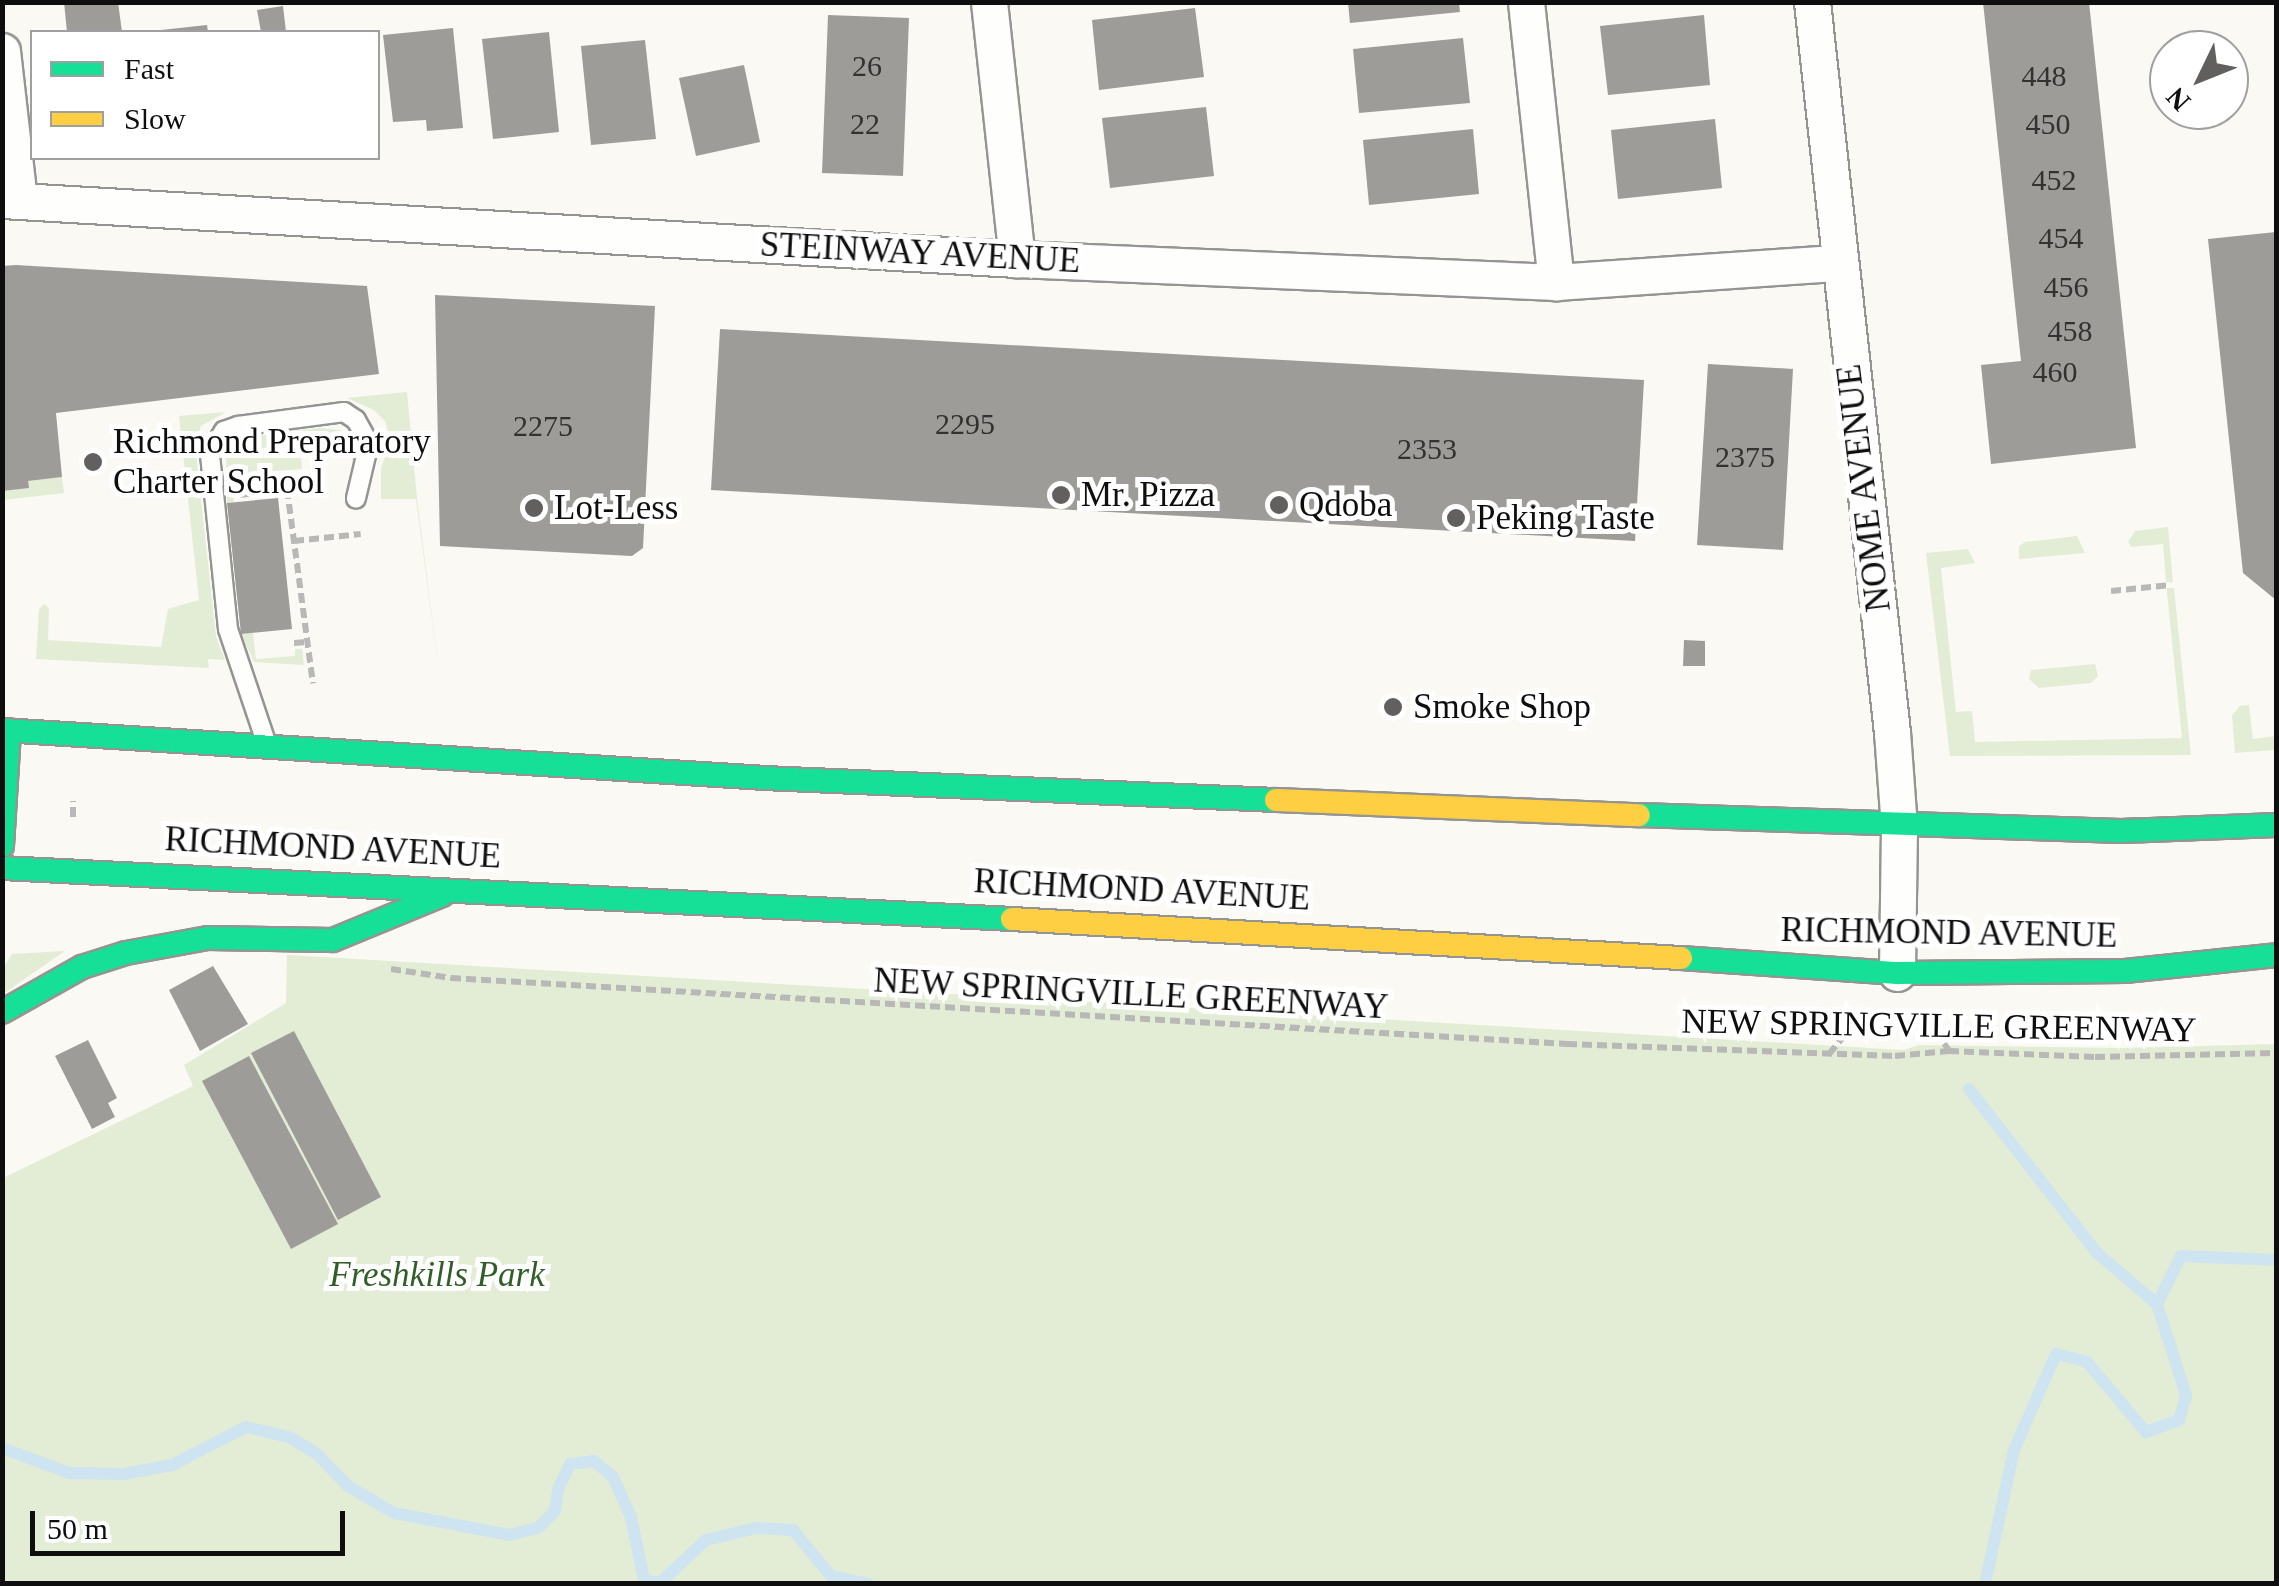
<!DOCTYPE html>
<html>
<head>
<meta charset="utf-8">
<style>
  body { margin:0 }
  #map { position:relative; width:2279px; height:1586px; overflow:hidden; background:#faf9f4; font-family:"Times New Roman",serif }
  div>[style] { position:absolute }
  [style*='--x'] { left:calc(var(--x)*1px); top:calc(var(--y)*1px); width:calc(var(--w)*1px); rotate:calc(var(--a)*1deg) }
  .green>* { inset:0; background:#e3edd6 }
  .stream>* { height:12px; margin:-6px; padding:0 6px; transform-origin:6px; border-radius:6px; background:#cee4f0 }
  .building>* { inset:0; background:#9e9c99 }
  .path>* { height:6px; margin-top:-3px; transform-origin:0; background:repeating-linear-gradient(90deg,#b8b8b7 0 10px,transparent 0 15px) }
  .roads { filter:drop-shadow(2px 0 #949492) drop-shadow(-2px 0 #949492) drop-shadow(0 2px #949492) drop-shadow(0 -2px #949492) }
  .lane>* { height:18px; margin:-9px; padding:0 9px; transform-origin:9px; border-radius:9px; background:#fefefd }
  .street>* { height:35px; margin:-17.5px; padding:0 17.5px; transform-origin:17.5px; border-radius:17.5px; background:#fefefd }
  .fast>* { height:22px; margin:-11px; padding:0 11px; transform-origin:11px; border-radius:11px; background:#16e098 }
  .slow>* { height:22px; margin:-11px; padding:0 11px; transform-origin:11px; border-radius:11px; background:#ffcf43 }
  .dots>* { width:28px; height:28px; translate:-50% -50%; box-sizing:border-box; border:5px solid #fff; border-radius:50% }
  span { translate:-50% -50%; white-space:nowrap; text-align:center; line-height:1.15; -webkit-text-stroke:10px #fff; paint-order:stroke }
  .number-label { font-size:30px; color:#323231 }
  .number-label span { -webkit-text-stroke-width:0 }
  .street-label { font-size:35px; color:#0e0e0e }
  .poi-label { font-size:35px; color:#0e0e0e }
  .left { translate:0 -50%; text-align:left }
  .park-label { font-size:35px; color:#315e26; font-style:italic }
  .frame { position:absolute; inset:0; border:5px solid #0e0e0e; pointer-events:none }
  .legend { position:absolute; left:30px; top:30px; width:350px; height:130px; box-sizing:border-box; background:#fff; border:2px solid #9f9f9f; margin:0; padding:12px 18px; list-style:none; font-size:30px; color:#0e0e0e }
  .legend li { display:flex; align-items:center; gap:20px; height:50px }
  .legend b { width:50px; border:2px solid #9f9f9f }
  .north { position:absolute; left:2149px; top:30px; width:100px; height:100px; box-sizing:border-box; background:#fff; border:2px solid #9f9f9f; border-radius:50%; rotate:227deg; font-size:28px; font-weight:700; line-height:40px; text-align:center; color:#0e0e0e }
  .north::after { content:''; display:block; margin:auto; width:35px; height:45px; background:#61605e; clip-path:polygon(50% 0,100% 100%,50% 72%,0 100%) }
  .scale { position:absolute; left:30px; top:1511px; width:315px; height:45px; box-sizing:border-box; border:5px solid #0e0e0e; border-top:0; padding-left:12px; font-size:30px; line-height:35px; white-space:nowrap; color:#0e0e0e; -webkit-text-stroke:8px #fff; paint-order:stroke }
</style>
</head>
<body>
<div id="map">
  <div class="green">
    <i style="clip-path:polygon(407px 392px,417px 498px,439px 672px,416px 499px,381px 499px,381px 468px,391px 441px,385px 421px,374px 410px,347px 398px)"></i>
    <i style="clip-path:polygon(226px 412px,201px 426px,195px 445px,216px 636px,225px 660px,208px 659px,209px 668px,36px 659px,39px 609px,44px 604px,49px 608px,48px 640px,161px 647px,168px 609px,199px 600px,179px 416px)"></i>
    <i style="clip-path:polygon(319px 428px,340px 430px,351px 437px,358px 455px,354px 473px,350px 442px,300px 448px,302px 469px,275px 471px,275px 482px,232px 486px,234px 502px,227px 503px,226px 457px,247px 457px,254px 447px,254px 436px)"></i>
    <i style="clip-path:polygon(62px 477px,64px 493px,3px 500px,2px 491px,28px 488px,28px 481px)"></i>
    <i style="clip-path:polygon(2168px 527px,2173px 582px,2166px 582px,2163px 544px,2131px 547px,2128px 542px,2135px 531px)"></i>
    <i style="clip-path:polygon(2077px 536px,2085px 553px,2019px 559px,2019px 546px,2025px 542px)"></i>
    <i style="clip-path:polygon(1968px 549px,1975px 563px,1941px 568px,1956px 712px,1972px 711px,1975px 742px,2182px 738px,2167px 593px,2167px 588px,2174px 588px,2191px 755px,1950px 756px,1926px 553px)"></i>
    <i style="clip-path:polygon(253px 633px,256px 659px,295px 656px,295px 649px,302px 649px,304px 665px,254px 662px,241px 634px)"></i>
    <i style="clip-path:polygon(2095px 664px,2098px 676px,2091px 683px,2039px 688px,2029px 679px,2031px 670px)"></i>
    <i style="clip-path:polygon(2249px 705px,2253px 739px,2276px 736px,2276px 750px,2235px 753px,2232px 715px,2240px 706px)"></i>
    <i style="clip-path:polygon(65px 951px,3px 994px,3px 968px,12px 954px)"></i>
    <i style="clip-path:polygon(287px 955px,1904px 1050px,1919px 1045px,2122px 1048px,2276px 1044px,2276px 1583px,3px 1584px,3px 1178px,193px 1086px,184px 1065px,286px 1003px)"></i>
  </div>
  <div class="stream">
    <i style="--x:1969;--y:1089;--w:208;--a:52"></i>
    <i style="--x:2097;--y:1253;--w:79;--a:40.4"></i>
    <i style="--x:2157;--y:1304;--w:54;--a:-63.4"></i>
    <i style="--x:2181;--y:1256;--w:95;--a:2.4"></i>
    <i style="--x:2;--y:1448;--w:72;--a:20.5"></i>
    <i style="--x:69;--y:1473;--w:54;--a:1.1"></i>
    <i style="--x:123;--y:1474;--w:50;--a:-10.4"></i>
    <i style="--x:172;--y:1465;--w:83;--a:-27.2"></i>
    <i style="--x:246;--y:1427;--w:44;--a:13.1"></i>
    <i style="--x:289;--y:1437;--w:33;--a:31"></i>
    <i style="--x:317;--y:1454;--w:45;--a:45.9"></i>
    <i style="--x:348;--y:1486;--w:53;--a:30.4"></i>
    <i style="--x:394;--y:1513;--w:117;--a:10.8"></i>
    <i style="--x:509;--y:1535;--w:30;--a:-14"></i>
    <i style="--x:538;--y:1528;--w:24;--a:-45"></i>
    <i style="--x:555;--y:1511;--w:22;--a:-82"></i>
    <i style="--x:558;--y:1489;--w:28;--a:-64"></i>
    <i style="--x:570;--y:1464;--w:24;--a:-7"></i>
    <i style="--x:594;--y:1461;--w:25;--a:40"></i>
    <i style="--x:613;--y:1477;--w:44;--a:65.8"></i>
    <i style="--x:631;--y:1517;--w:64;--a:78.3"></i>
    <i style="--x:644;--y:1580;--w:16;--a:11"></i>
    <i style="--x:660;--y:1583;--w:63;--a:-43.1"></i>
    <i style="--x:706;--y:1540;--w:51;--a:-13.5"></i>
    <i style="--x:756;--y:1528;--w:37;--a:3"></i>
    <i style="--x:793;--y:1530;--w:60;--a:50.4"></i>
    <i style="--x:831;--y:1576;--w:38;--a:12"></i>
    <i style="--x:1985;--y:1584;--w:137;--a:-77.8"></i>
    <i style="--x:2014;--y:1450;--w:105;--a:-66.4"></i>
    <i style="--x:2056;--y:1354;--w:32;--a:14"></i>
    <i style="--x:2087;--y:1362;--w:92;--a:49.9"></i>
    <i style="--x:2146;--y:1432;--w:35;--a:-20"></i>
    <i style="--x:2179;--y:1420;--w:26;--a:-74"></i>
    <i style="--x:2186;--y:1395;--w:96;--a:-107.7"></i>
  </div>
  <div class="building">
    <i style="clip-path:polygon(64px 2px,118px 2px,122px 32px,67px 32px)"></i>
    <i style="clip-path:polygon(1348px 2px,1459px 2px,1460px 12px,1350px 23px)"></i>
    <i style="clip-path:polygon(1983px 2px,2089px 2px,2136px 448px,1991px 464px,1981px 365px,2021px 361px)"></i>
    <i style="clip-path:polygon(283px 6px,286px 32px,261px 32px,257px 10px)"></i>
    <i style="clip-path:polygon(1195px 8px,1204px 77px,1099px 90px,1092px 20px)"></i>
    <i style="clip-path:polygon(828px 15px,909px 18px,903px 176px,822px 173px)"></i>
    <i style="clip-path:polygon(1704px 15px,1710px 85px,1608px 95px,1600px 26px)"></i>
    <i style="clip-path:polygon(207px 25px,208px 32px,161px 32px,161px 30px)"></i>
    <i style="clip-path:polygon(453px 28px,463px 128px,427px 131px,426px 120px,393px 122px,383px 35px)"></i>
    <i style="clip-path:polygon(549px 32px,559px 132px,493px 139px,482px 39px)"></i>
    <i style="clip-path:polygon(1463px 38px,1470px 103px,1359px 113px,1353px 49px)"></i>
    <i style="clip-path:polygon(645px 40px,656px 139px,591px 145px,581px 46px)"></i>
    <i style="clip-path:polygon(744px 65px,760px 142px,696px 156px,679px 78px)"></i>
    <i style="clip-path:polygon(1206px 107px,1214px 176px,1110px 188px,1102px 118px)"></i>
    <i style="clip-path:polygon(1715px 119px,1722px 188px,1618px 199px,1611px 130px)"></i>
    <i style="clip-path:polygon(1473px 129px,1479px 194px,1369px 205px,1363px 140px)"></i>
    <i style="clip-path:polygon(2276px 232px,2276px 600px,2243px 573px,2208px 239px)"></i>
    <i style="clip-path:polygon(16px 265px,367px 286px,379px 374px,56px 413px,62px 477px,28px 481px,29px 488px,2px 491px,2px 266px)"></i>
    <i style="clip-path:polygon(435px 295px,655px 306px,643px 548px,632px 556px,440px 546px)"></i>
    <i style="clip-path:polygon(720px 329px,1644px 380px,1635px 541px,711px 490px)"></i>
    <i style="clip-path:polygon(1708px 364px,1793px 369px,1783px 550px,1697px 545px)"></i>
    <i style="clip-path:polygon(278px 498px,292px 629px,241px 634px,227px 503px)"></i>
    <i style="clip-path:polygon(1684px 640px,1705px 641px,1705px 666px,1683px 666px)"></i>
    <i style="clip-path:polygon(1386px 695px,1401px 696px,1400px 719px,1385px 719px)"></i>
    <i style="clip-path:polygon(213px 966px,248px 1024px,200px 1051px,169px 990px)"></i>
    <i style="clip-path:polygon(294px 1031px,381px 1197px,338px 1220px,251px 1053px)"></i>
    <i style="clip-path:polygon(88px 1040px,117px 1098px,108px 1103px,115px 1117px,92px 1129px,55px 1056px)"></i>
    <i style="clip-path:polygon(249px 1056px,338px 1224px,291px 1249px,202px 1081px)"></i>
  </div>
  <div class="path">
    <i style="--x:240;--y:495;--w:47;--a:-7.3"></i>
    <i style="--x:287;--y:489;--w:196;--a:82.4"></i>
    <i style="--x:294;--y:541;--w:67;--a:-6"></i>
    <i style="--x:2111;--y:591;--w:60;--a:-5.7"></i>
    <i style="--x:294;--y:643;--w:13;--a:-4"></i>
    <i style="--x:73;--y:817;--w:16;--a:-90"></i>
    <i style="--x:391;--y:969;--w:61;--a:8.5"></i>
    <i style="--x:451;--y:978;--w:1118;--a:3.38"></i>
    <i style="--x:1567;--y:1044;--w:328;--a:2.1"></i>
    <i style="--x:1895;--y:1056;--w:54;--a:-5.3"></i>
    <i style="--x:1949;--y:1051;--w:146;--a:2.4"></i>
    <i style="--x:2095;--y:1057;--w:181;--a:-1.3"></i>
    <i style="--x:1927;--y:1019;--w:38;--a:55"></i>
    <i style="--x:1829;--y:1054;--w:48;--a:-50"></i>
  </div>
  <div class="roads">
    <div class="lane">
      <i style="--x:265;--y:739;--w:116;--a:-108.6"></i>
      <i style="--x:228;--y:629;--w:176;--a:-95.9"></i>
      <i style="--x:210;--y:454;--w:27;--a:-59"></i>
      <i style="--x:224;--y:431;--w:15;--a:-20"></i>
      <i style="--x:238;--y:426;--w:107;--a:-7.5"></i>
      <i style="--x:344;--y:412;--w:14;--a:34"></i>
      <i style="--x:356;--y:420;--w:26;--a:61"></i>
      <i style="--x:369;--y:443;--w:57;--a:103.3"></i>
    </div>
    <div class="street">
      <i style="--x:989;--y:2;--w:259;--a:83.8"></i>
      <i style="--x:1526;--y:2;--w:282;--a:83.9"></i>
      <i style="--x:1812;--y:2;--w:734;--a:83.75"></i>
      <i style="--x:1892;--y:732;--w:95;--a:85.8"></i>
      <i style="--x:1899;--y:827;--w:146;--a:90.8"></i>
      <i style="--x:2;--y:51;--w:150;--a:83.5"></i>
      <i style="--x:2;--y:200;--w:1017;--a:3.33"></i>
      <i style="--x:1017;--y:259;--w:539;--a:2.44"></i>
      <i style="--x:1556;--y:282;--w:283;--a:-3.9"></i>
    </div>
    <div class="fast">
      <i style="--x:2;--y:730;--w:764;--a:3.6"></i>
      <i style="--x:764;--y:778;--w:512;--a:2.46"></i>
      <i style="--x:1639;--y:815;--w:482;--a:1.9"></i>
      <i style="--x:2121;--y:831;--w:155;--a:-2.2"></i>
      <i style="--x:2;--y:846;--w:116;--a:-86.5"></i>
      <i style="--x:2;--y:868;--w:1011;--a:2.89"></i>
      <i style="--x:1681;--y:958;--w:217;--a:4"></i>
      <i style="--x:1897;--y:973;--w:228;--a:-0.5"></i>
      <i style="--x:2125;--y:971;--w:152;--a:-6"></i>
      <i style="--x:2;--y:1012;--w:92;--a:-29.4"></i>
      <i style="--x:82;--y:967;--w:46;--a:-17.7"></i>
      <i style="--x:126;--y:953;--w:83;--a:-10.4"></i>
      <i style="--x:208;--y:938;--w:125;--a:0.9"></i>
      <i style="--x:333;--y:940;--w:118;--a:-22.4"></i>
    </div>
    <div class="slow">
      <i style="--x:1276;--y:800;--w:363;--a:2.4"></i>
      <i style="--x:1012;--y:919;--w:670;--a:3.34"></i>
    </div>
  </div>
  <div class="dots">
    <i style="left:93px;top:462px;background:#61605e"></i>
    <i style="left:1061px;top:495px;background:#61605e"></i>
    <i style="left:1279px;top:505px;background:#61605e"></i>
    <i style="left:534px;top:508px;background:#61605e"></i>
    <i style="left:1456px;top:518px;background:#61605e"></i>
    <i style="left:1393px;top:707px;background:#61605e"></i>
  </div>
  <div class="number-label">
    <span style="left:867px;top:66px">26</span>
    <span style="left:2044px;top:76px">448</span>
    <span style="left:865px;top:124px">22</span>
    <span style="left:2048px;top:124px">450</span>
    <span style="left:2054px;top:180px">452</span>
    <span style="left:2061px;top:238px">454</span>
    <span style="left:2066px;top:287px">456</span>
    <span style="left:2070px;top:331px">458</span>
    <span style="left:2055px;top:372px">460</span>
    <span style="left:965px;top:424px">2295</span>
    <span style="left:543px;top:426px">2275</span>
    <span style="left:1427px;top:449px">2353</span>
    <span style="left:1745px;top:457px">2375</span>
  </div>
  <div class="street-label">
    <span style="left:920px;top:253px;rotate:3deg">STEINWAY AVENUE</span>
    <span style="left:1864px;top:488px;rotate:-97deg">NOME AVENUE</span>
    <span style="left:333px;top:848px;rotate:3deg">RICHMOND AVENUE</span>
    <span style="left:1142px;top:890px;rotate:3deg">RICHMOND AVENUE</span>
    <span style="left:1949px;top:933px;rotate:1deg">RICHMOND AVENUE</span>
    <span style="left:1131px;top:994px;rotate:3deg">NEW SPRINGVILLE GREENWAY</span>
    <span style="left:1939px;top:1026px;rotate:1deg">NEW SPRINGVILLE GREENWAY</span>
  </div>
  <div class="poi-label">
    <span class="left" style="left:113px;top:462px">Richmond Preparatory<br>Charter School</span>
    <span class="left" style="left:1081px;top:495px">Mr. Pizza</span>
    <span class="left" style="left:1299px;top:505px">Qdoba</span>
    <span class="left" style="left:554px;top:508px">Lot-Less</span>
    <span class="left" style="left:1476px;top:518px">Peking Taste</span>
    <span class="left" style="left:1413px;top:707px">Smoke Shop</span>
  </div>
  <div class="park-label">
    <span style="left:437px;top:1275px">Freshkills Park</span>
  </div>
  <div class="frame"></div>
  <ul class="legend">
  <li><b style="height:12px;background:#16e098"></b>Fast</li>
  <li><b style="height:12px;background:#ffcf43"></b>Slow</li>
  </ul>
  <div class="north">N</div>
  <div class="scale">50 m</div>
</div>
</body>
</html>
